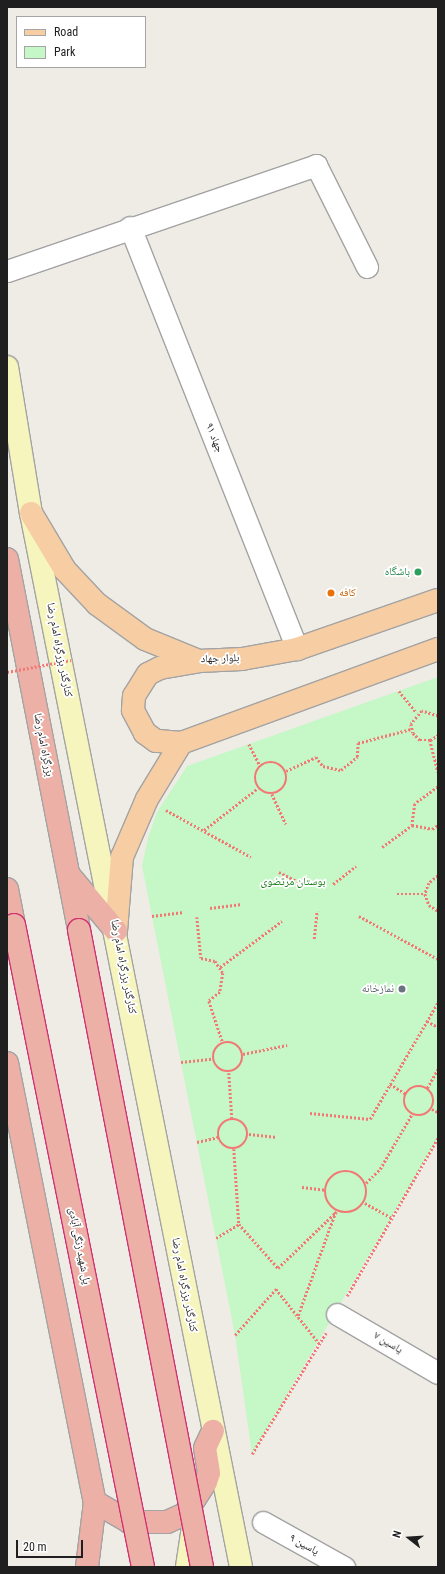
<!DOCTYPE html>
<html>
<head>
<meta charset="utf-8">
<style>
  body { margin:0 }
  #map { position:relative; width:445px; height:1574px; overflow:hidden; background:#efece6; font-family:"Roboto Condensed","Noto Naskh Arabic",sans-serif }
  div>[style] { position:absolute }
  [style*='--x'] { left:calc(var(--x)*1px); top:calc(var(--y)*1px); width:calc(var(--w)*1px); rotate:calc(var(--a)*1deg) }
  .park>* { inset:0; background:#c6f7c6 }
  .path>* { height:2.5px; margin-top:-1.25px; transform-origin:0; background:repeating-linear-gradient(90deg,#f27875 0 2px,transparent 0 4px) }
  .path>.ring { margin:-1.25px; padding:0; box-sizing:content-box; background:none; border:2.5px solid #f27875; border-radius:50% }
  .roads { filter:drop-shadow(1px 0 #a3a3a3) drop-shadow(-1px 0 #a3a3a3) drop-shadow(0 1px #a3a3a3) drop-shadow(0 -1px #a3a3a3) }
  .minor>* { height:21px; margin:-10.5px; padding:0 10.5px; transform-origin:10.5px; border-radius:10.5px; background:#fff }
  .secondary>* { height:22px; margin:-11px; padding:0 11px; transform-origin:11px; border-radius:11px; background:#f6f5be }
  .primary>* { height:22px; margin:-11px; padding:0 11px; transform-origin:11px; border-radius:11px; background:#f7cda4 }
  .trunk>* { height:22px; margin:-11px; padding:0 11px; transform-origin:11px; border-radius:11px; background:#ecb0a6 }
  .path-bridge>* { height:2.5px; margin-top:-1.25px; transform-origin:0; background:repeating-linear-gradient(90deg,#f27875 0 2px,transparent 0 4px) }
  .bridges { filter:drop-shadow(1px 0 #d13073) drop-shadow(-1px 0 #d13073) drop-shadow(0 1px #d13073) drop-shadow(0 -1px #d13073) }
  .trunk-bridge>* { height:22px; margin:-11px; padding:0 11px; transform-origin:11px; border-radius:11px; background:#ecb0a6 }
  .dots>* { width:11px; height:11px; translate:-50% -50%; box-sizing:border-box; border:2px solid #fff; border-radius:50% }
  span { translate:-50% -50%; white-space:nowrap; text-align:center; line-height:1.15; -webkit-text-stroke:3.5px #fff; paint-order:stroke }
  .street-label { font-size:11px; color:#1f1f1f }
  .leisure-label { font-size:11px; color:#27864d }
  .right { translate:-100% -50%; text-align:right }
  .food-label { font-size:11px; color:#c56008 }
  .left { translate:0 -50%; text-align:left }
  .park-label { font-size:11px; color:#127913 }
  .worship-label { font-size:11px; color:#5b616d }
  .frame { position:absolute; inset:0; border:8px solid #1f1f1f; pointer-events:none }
  .legend { position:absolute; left:16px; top:16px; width:130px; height:52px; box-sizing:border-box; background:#fff; border:1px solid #a5a5a5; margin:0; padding:5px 7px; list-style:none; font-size:12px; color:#1f1f1f }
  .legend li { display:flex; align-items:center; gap:8px; height:20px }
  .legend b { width:20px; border:1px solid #a5a5a5 }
  .north { position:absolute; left:389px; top:1518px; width:40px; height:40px; -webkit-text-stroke:3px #fff; paint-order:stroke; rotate:287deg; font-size:11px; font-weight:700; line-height:16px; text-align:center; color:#1f1f1f }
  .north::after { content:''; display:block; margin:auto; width:14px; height:18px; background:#1f1f1f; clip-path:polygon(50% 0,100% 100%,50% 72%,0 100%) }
  .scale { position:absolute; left:16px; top:1540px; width:67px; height:18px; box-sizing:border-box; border:2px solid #1f1f1f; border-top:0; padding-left:5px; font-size:12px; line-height:14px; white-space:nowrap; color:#1f1f1f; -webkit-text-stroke:3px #fff; paint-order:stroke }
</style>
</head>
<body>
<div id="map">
  <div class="park">
    <i style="clip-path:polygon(438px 677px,438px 1138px,252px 1454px,235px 1335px,142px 866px,148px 838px,157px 812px,187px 766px)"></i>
  </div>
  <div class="path">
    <i style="--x:399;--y:691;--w:28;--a:51"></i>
    <i style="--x:438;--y:716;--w:17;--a:-163"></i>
    <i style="--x:422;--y:711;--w:17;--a:130"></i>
    <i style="--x:411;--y:724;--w:9;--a:77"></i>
    <i style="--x:413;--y:733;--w:10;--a:45"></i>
    <i style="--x:420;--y:740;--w:10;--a:0"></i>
    <i style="--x:430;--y:740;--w:9;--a:-32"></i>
    <i style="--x:430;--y:740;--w:33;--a:76"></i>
    <i style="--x:249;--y:744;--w:25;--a:63"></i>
    <i class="ring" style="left:255px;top:762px;width:29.5px;height:29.5px"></i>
    <i style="--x:286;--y:771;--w:33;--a:-25"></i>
    <i style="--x:316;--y:757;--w:11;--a:52"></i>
    <i style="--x:323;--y:766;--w:18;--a:13"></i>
    <i style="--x:341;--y:770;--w:21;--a:-39"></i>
    <i style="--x:357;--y:757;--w:14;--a:-86"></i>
    <i style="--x:358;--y:743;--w:55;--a:-14.8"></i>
    <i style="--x:438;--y:787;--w:29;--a:144"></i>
    <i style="--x:415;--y:804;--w:21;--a:98"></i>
    <i style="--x:412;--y:825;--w:20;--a:11"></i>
    <i style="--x:432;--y:829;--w:7;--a:-34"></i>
    <i style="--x:272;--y:794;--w:33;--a:65"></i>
    <i style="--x:166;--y:810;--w:97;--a:28.9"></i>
    <i style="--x:204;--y:830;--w:68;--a:-37.9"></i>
    <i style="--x:382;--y:847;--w:37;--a:-36"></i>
    <i style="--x:279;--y:872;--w:28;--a:27"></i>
    <i style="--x:438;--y:876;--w:11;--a:142"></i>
    <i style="--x:429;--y:883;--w:12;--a:110"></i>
    <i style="--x:425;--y:894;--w:12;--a:70"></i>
    <i style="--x:429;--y:905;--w:11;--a:34"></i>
    <i style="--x:333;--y:884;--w:29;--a:-38"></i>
    <i style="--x:397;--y:894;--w:28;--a:0"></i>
    <i style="--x:210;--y:908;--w:32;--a:-7"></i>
    <i style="--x:152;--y:916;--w:32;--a:-7"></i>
    <i style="--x:359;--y:916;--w:90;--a:28.6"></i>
    <i style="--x:197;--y:917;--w:41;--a:84.4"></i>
    <i style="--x:201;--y:958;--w:14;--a:12"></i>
    <i style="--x:215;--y:961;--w:14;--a:56"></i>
    <i style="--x:223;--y:973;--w:19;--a:99"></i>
    <i style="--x:220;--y:992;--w:14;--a:141"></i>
    <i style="--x:209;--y:1001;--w:44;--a:71.6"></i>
    <i style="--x:314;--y:939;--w:28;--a:-84"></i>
    <i style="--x:220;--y:967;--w:77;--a:-36.6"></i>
    <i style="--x:427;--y:1021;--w:13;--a:29"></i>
    <i class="ring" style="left:213px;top:1042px;width:27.5px;height:27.5px"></i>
    <i style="--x:243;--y:1054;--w:45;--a:-11.6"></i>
    <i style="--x:181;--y:1062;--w:31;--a:-6"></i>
    <i style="--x:229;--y:1073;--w:45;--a:86.2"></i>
    <i style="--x:390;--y:1084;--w:19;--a:32"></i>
    <i class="ring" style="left:404px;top:1086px;width:27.5px;height:27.5px"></i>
    <i style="--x:427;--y:1088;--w:22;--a:-60"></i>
    <i style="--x:432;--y:1109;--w:7;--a:27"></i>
    <i style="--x:310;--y:1113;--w:60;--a:5.7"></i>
    <i style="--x:370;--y:1119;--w:135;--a:-59.8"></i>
    <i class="ring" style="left:218px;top:1119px;width:27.5px;height:27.5px"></i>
    <i style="--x:249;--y:1134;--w:28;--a:6"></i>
    <i style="--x:197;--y:1142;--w:22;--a:-13"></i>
    <i style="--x:234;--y:1149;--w:75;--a:86.2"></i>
    <i style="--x:239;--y:1224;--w:59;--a:48.4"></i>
    <i style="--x:278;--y:1268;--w:81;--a:-44"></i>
    <i style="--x:336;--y:1212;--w:112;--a:109.9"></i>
    <i class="ring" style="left:325px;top:1171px;width:39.5px;height:39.5px"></i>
    <i style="--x:366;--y:1183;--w:20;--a:-45"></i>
    <i style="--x:380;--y:1169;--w:64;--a:-59.8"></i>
    <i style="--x:302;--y:1187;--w:23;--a:7"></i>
    <i style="--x:365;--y:1203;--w:31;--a:29"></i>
    <i style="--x:216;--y:1238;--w:27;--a:-31"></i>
    <i style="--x:347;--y:1296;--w:182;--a:-60.1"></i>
    <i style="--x:235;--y:1335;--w:62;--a:-48.3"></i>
    <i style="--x:276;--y:1289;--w:69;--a:51.5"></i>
    <i style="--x:252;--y:1454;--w:142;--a:-58.6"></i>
  </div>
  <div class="roads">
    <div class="minor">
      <i style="--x:130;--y:227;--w:454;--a:68.4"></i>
      <i style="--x:7;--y:271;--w:327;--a:-18.9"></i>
      <i style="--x:316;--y:165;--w:114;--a:63.4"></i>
      <i style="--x:337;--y:1314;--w:117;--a:30.3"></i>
      <i style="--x:263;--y:1522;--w:93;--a:29.1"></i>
    </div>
    <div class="secondary">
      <i style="--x:7;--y:367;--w:148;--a:80.7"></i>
      <i style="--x:31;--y:513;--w:1075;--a:78.73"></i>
      <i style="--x:187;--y:1567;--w:40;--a:-81.5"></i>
    </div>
    <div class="primary">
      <i style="--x:31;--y:513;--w:66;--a:59.2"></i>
      <i style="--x:65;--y:570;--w:47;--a:46.7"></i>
      <i style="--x:97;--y:604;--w:59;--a:36.1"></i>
      <i style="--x:145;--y:639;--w:58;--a:22.2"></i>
      <i style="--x:199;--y:661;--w:43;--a:-2.7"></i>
      <i style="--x:242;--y:659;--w:56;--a:-10.3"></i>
      <i style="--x:297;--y:649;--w:149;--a:-19.2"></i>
      <i style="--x:181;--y:743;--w:25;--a:-175"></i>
      <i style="--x:156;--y:741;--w:14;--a:-144"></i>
      <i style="--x:145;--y:733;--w:26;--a:-118"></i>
      <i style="--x:133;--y:710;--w:14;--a:-86"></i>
      <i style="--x:134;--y:696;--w:26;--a:-58"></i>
      <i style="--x:148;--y:674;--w:13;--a:-27"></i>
      <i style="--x:160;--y:668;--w:40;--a:-10"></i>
      <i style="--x:116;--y:931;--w:74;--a:-85.4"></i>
      <i style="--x:122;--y:857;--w:63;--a:-66.7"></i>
      <i style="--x:147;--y:799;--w:66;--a:-58.7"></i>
      <i style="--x:181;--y:743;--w:274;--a:-20.1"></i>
    </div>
    <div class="trunk">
      <i style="--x:7;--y:559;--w:378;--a:79"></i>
      <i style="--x:69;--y:875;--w:73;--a:50"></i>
      <i style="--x:7;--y:889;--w:37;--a:79"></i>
      <i style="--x:7;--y:1063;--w:448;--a:78.7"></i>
      <i style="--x:95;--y:1502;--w:39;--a:30"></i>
      <i style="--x:129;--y:1522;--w:38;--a:0"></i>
      <i style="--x:167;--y:1522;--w:20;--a:-24"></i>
      <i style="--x:185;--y:1514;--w:38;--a:-57"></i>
      <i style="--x:206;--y:1482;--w:9;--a:-72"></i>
      <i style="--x:209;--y:1473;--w:25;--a:-99"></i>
      <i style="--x:205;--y:1448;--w:19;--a:-65"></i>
      <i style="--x:87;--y:1567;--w:65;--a:-83"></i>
    </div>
  </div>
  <div class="path-bridge">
    <i style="--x:7;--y:672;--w:65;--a:-10.6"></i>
  </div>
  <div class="bridges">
    <div class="trunk-bridge">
      <i style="--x:14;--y:925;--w:655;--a:78.64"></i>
      <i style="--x:79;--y:930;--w:649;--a:79.07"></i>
    </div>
  </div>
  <div class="dots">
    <i style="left:418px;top:572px;background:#2e9e5b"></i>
    <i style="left:331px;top:593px;background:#e8710a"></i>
    <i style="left:402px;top:989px;background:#6b7280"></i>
  </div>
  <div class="street-label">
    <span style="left:214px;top:438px;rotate:68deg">جهاد ۹۱</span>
    <span style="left:59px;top:650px;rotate:79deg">کنارگذر بزرگراه امام رضا</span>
    <span style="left:220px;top:659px;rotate:-2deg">بلوار جهاد</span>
    <span style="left:43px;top:745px;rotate:79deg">بزرگراه امام رضا</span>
    <span style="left:123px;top:967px;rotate:79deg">کنارگذر بزرگراه امام رضا</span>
    <span style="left:79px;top:1246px;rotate:79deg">پل شهید زنگی آبادی</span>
    <span style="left:184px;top:1285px;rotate:79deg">کنارگذر بزرگراه امام رضا</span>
    <span style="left:388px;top:1343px;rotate:31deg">یاسین ۷</span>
    <span style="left:304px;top:1545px;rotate:29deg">یاسین ۹</span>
  </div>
  <div class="leisure-label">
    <span class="right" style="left:410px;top:572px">باشگاه</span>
  </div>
  <div class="food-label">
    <span class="left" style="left:339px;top:593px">کافه</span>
  </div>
  <div class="park-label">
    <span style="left:293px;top:882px">بوستان مرتضوی</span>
  </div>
  <div class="worship-label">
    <span class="right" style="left:394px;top:989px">نمازخانه</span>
  </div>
  <div class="frame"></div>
  <ul class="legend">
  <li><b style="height:5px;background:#f7cda4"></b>Road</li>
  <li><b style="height:11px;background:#c6f7c6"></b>Park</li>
  </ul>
  <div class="north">N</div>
  <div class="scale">20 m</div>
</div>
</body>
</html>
